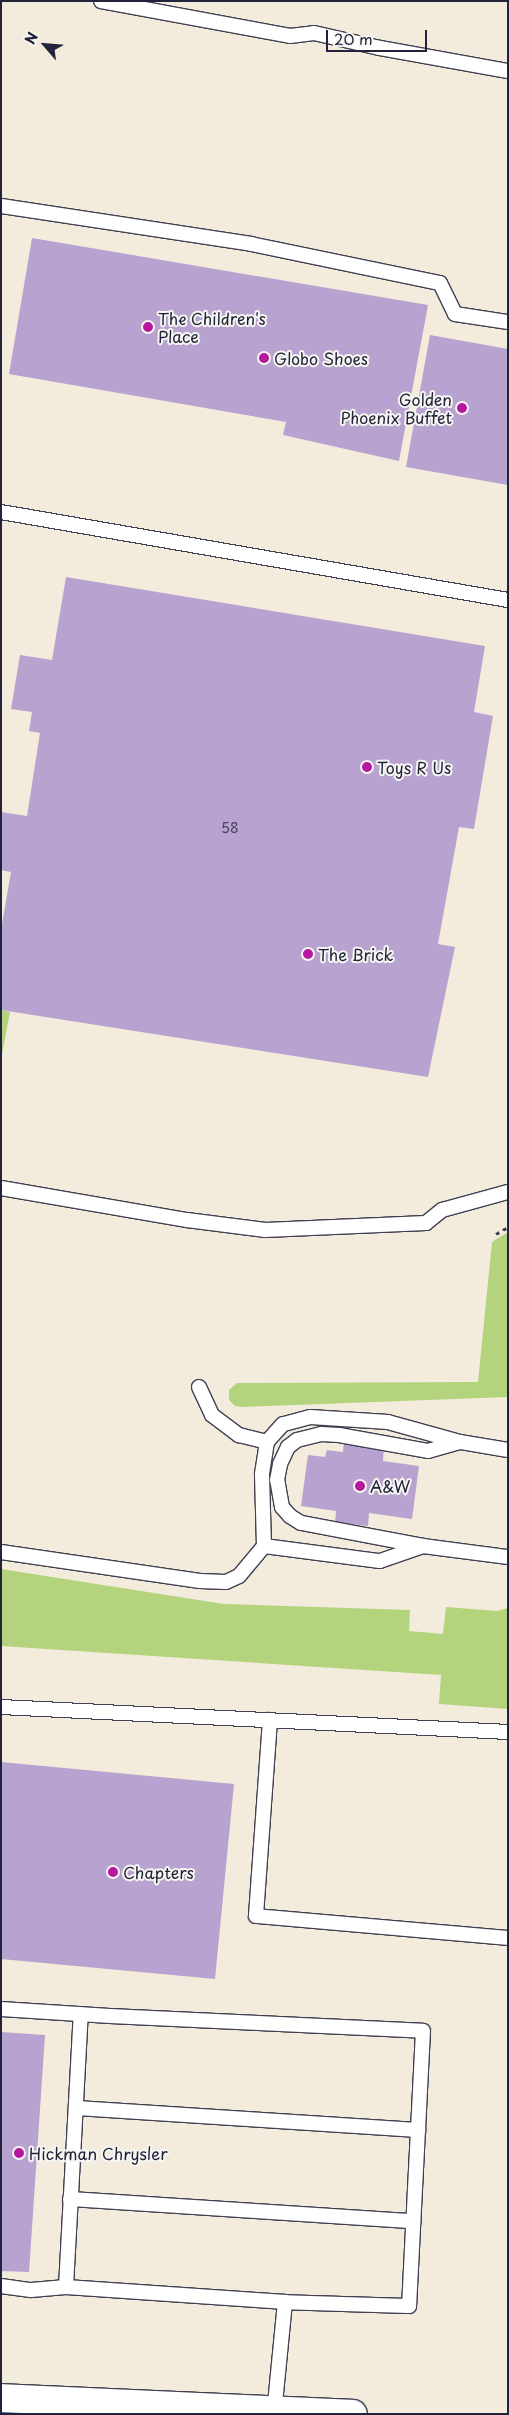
<!DOCTYPE html>
<html>
<head>
<meta charset="utf-8">
<style>
  body { margin:0 }
  #map { position:relative; width:509px; height:2415px; overflow:hidden; background:#f3ebdb; font-family:"Playpen Sans",sans-serif }
  div>[style] { position:absolute }
  [style*='--x'] { left:calc(var(--x)*1px); top:calc(var(--y)*1px); width:calc(var(--w)*1px); rotate:calc(var(--a)*1deg) }
  .green>* { inset:0; background:#b3d47c }
  .building>* { inset:0; background:#b8a2d0 }
  .path>* { height:3px; margin-top:-1.5px; transform-origin:0; background:repeating-linear-gradient(90deg,#414053 0 4px,transparent 0 8px) }
  .roads { filter:drop-shadow(1px 0 #414053) drop-shadow(-1px 0 #414053) drop-shadow(0 1px #414053) drop-shadow(0 -1px #414053) }
  .service>* { height:14px; margin:-7px; padding:0 7px; transform-origin:7px; border-radius:7px; background:#fff }
  .minor>* { height:28px; margin:-14px; padding:0 14px; transform-origin:14px; border-radius:14px; background:#fff }
  .dots>* { width:14px; height:14px; translate:-50% -50%; box-sizing:border-box; border:2px solid #f6f6f2; border-radius:50% }
  span { translate:-50% -50%; white-space:nowrap; text-align:center; line-height:1.15; -webkit-text-stroke:4px #f6f6f2; paint-order:stroke }
  .number-label { font-size:14px; color:#484260 }
  .number-label span { -webkit-text-stroke-width:0 }
  .poi-label { font-size:16px; color:#22223b }
  .left { translate:0 -50%; text-align:left }
  .right { translate:-100% -50%; text-align:right }
  .frame { position:absolute; inset:0; border:2px solid #22223b; pointer-events:none }
  .north { position:absolute; left:20px; top:20px; width:50px; height:50px; -webkit-text-stroke:4px #f6f6f2; paint-order:stroke; rotate:297deg; font-size:14px; font-weight:700; line-height:20px; text-align:center; color:#22223b }
  .north::after { content:''; display:block; margin:auto; width:18px; height:22px; background:#22223b; clip-path:polygon(50% 0,100% 100%,50% 72%,0 100%) }
  .scale { position:absolute; left:326px; top:30px; width:101px; height:22px; box-sizing:border-box; border:2px solid #22223b; border-top:0; padding-left:6px; font-size:15px; line-height:18px; white-space:nowrap; color:#22223b; -webkit-text-stroke:4px #f6f6f2; paint-order:stroke }
</style>
</head>
<body>
<div id="map">
  <div class="green">
    <i style="clip-path:polygon(1px 1010px,10px 1012px,1px 1060px)"></i>
    <i style="clip-path:polygon(508px 1232px,508px 1397px,242px 1407px,235px 1406px,229px 1400px,229px 1390px,237px 1383px,478px 1382px,492px 1242px)"></i>
    <i style="clip-path:polygon(1px 1569px,224px 1604px,410px 1610px,409px 1631px,443px 1634px,446px 1607px,497px 1611px,508px 1608px,508px 1709px,439px 1704px,441px 1675px,1px 1646px)"></i>
  </div>
  <div class="building">
    <i style="clip-path:polygon(32px 238px,428px 305px,399px 461px,283px 435px,286px 422px,9px 374px)"></i>
    <i style="clip-path:polygon(430px 335px,508px 349px,508px 485px,406px 467px)"></i>
    <i style="clip-path:polygon(66px 577px,485px 646px,474px 712px,493px 716px,474px 829px,459px 827px,438px 944px,455px 947px,428px 1077px,1px 1010px,1px 930px,11px 872px,1px 870px,1px 812px,27px 816px,40px 733px,29px 731px,32px 712px,11px 709px,20px 655px,52px 660px)"></i>
    <i style="clip-path:polygon(344px 1441px,384px 1446px,383px 1461px,419px 1466px,412px 1519px,369px 1513px,368px 1526px,335px 1522px,336px 1511px,301px 1506px,308px 1455px,325px 1457px,327px 1450px,343px 1452px)"></i>
    <i style="clip-path:polygon(1px 1762px,234px 1784px,215px 1979px,1px 1959px)"></i>
    <i style="clip-path:polygon(1px 2032px,45px 2035px,29px 2272px,1px 2271px)"></i>
  </div>
  <div class="path">
    <i style="--x:496;--y:1234;--w:14;--a:-30"></i>
  </div>
  <div class="roads">
    <div class="service">
      <i style="--x:101;--y:1;--w:192;--a:10.5"></i>
      <i style="--x:290;--y:36;--w:24;--a:-7"></i>
      <i style="--x:314;--y:33;--w:68;--a:12.8"></i>
      <i style="--x:380;--y:48;--w:130;--a:10.2"></i>
      <i style="--x:1;--y:206;--w:253;--a:8.6"></i>
      <i style="--x:251;--y:244;--w:193;--a:11.7"></i>
      <i style="--x:440;--y:283;--w:34;--a:64"></i>
      <i style="--x:455;--y:314;--w:54;--a:8.6"></i>
      <i style="--x:1;--y:512;--w:515;--a:9.85"></i>
      <i style="--x:1;--y:1188;--w:189;--a:9.8"></i>
      <i style="--x:187;--y:1220;--w:79;--a:7.3"></i>
      <i style="--x:265;--y:1230;--w:161;--a:-2.5"></i>
      <i style="--x:426;--y:1223;--w:21;--a:-39"></i>
      <i style="--x:442;--y:1210;--w:68;--a:-15.3"></i>
      <i style="--x:199;--y:1387;--w:31;--a:65"></i>
      <i style="--x:212;--y:1415;--w:34;--a:37"></i>
      <i style="--x:239;--y:1435;--w:29;--a:14"></i>
      <i style="--x:508;--y:1450;--w:49;--a:-170.5"></i>
      <i style="--x:460;--y:1442;--w:75;--a:-164.5"></i>
      <i style="--x:388;--y:1422;--w:78;--a:-176.3"></i>
      <i style="--x:310;--y:1417;--w:28;--a:165"></i>
      <i style="--x:283;--y:1424;--w:24;--a:132"></i>
      <i style="--x:267;--y:1442;--w:33;--a:99"></i>
      <i style="--x:262;--y:1475;--w:71;--a:88.4"></i>
      <i style="--x:264;--y:1546;--w:117;--a:7.4"></i>
      <i style="--x:380;--y:1561;--w:46;--a:-19.2"></i>
      <i style="--x:423;--y:1546;--w:86;--a:7.4"></i>
      <i style="--x:423;--y:1546;--w:124;--a:-169.3"></i>
      <i style="--x:301;--y:1523;--w:13;--a:-148"></i>
      <i style="--x:290;--y:1516;--w:12;--a:-132"></i>
      <i style="--x:282;--y:1507;--w:27;--a:-100"></i>
      <i style="--x:277;--y:1480;--w:16;--a:-79"></i>
      <i style="--x:280;--y:1464;--w:19;--a:-65"></i>
      <i style="--x:288;--y:1447;--w:11;--a:-38"></i>
      <i style="--x:297;--y:1440;--w:25;--a:-14"></i>
      <i style="--x:321;--y:1434;--w:18;--a:3"></i>
      <i style="--x:339;--y:1435;--w:90;--a:10.2"></i>
      <i style="--x:428;--y:1451;--w:33;--a:-16"></i>
      <i style="--x:1;--y:1552;--w:201;--a:8.3"></i>
      <i style="--x:200;--y:1581;--w:26;--a:2"></i>
      <i style="--x:226;--y:1582;--w:14;--a:-25"></i>
      <i style="--x:239;--y:1576;--w:39;--a:-50"></i>
      <i style="--x:1;--y:1707;--w:508;--a:2.82"></i>
      <i style="--x:270;--y:1720;--w:196;--a:94.1"></i>
      <i style="--x:256;--y:1916;--w:253;--a:5"></i>
      <i style="--x:1;--y:2009;--w:109;--a:3.7"></i>
      <i style="--x:110;--y:2016;--w:313;--a:2.7"></i>
      <i style="--x:423;--y:2031;--w:275;--a:92.9"></i>
      <i style="--x:409;--y:2306;--w:124;--a:-178.2"></i>
      <i style="--x:285;--y:2302;--w:113;--a:95.6"></i>
      <i style="--x:76;--y:2108;--w:343;--a:3.7"></i>
      <i style="--x:70;--y:2199;--w:344;--a:3.7"></i>
      <i style="--x:1;--y:2286;--w:30;--a:8"></i>
      <i style="--x:31;--y:2290;--w:35;--a:-5"></i>
      <i style="--x:66;--y:2287;--w:220;--a:3.9"></i>
      <i style="--x:66;--y:2287;--w:273;--a:-86.9"></i>
    </div>
    <div class="minor">
      <i style="--x:1;--y:2398;--w:352;--a:2.6"></i>
    </div>
  </div>
  <div class="dots">
    <i style="left:148px;top:327px;background:#b5179e"></i>
    <i style="left:264px;top:358px;background:#b5179e"></i>
    <i style="left:462px;top:408px;background:#b5179e"></i>
    <i style="left:367px;top:767px;background:#b5179e"></i>
    <i style="left:308px;top:954px;background:#b5179e"></i>
    <i style="left:360px;top:1486px;background:#b5179e"></i>
    <i style="left:113px;top:1872px;background:#b5179e"></i>
    <i style="left:19px;top:2153px;background:#b5179e"></i>
  </div>
  <div class="number-label">
    <span style="left:230px;top:828px">58</span>
  </div>
  <div class="poi-label">
    <span class="left" style="left:158px;top:327px">The Children's<br>Place</span>
    <span class="left" style="left:274px;top:358px">Globo Shoes</span>
    <span class="right" style="left:452px;top:408px">Golden<br>Phoenix Buffet</span>
    <span class="left" style="left:377px;top:767px">Toys R Us</span>
    <span class="left" style="left:318px;top:954px">The Brick</span>
    <span class="left" style="left:370px;top:1486px">A&amp;W</span>
    <span class="left" style="left:123px;top:1872px">Chapters</span>
    <span class="left" style="left:29px;top:2153px">Hickman Chrysler</span>
  </div>
  <div class="frame"></div>
  <div class="north">N</div>
  <div class="scale">20 m</div>
</div>
</body>
</html>
